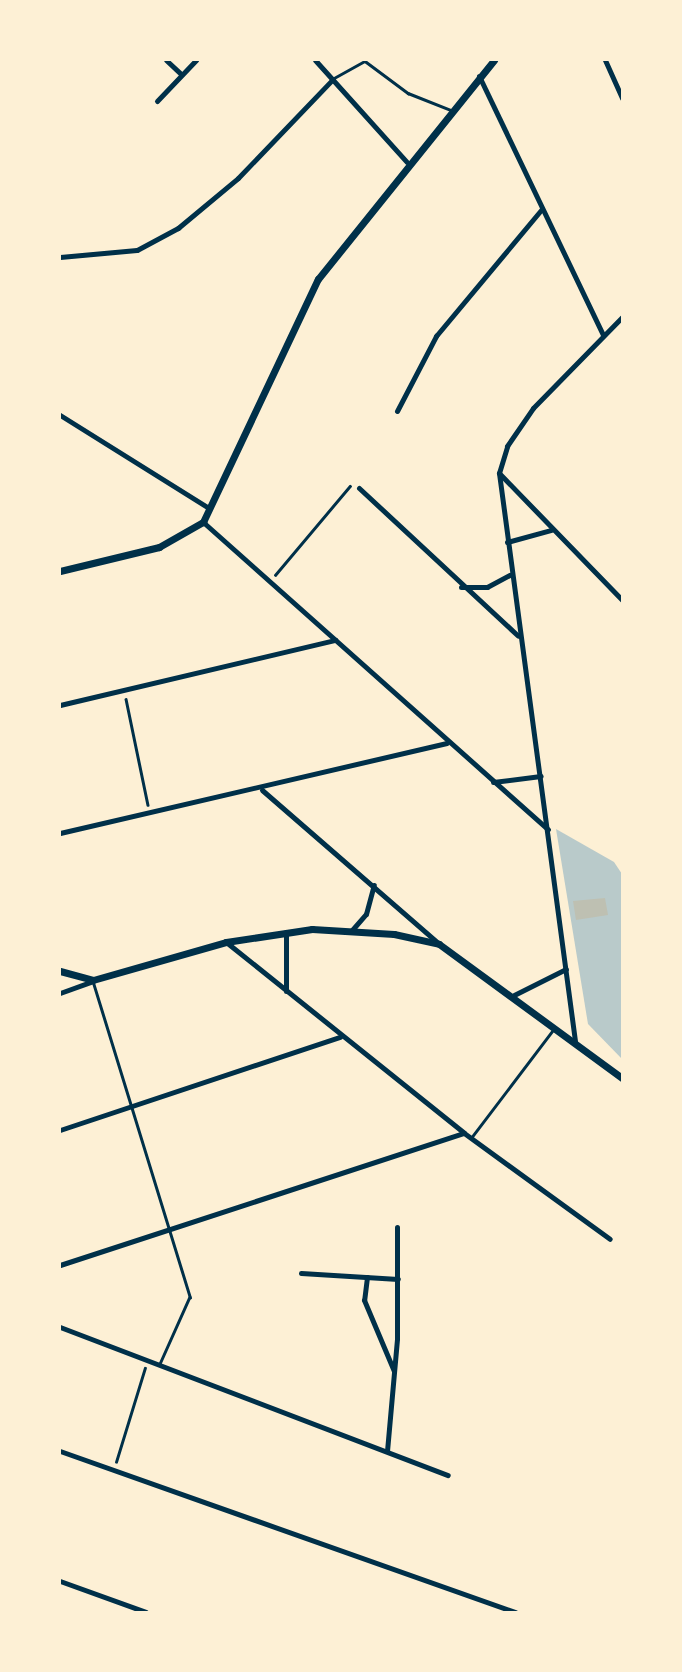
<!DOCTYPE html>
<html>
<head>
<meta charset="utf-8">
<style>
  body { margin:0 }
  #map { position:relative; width:682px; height:1672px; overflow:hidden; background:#fdf0d5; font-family:Figtree,sans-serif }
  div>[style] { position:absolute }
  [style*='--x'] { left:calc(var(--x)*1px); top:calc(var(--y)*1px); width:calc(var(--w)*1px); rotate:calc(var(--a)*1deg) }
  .green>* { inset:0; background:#b9caca }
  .building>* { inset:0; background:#bec0b2 }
  .path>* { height:2.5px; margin:-1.25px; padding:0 1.25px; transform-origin:1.25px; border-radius:1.25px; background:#003049 }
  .service>* { height:2.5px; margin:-1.25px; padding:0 1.25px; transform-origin:1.25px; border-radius:1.25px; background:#003049 }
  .minor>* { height:5px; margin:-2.5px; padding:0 2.5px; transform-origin:2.5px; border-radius:2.5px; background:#003049 }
  .tertiary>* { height:7px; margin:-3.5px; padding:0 3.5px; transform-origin:3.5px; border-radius:3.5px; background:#003049 }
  span { translate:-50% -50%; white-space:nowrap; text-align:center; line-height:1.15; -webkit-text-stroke:6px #fdf0d5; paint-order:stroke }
  .frame { position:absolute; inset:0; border:61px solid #fdf0d5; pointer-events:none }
</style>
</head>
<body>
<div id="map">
  <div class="green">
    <i style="clip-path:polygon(556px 829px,614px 862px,622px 874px,622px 1059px,588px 1024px)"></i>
  </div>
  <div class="building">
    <i style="clip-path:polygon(605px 898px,608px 915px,576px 920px,573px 901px)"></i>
  </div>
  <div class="path">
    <i style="--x:275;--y:575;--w:116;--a:-49.9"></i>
    <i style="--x:126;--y:699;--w:108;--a:78.3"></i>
    <i style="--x:116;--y:1462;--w:98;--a:-72.9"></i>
  </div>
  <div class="service">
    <i style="--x:334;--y:78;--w:35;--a:-29"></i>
    <i style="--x:365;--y:61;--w:54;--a:36.7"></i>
    <i style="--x:408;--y:93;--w:46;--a:21.6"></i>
    <i style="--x:93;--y:981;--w:331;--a:72.9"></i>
    <i style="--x:190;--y:1297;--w:73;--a:114.1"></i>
    <i style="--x:471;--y:1138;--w:136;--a:-52.8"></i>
  </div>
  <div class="minor">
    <i style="--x:166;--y:60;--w:21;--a:43"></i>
    <i style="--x:315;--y:60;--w:137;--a:48"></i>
    <i style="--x:605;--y:60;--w:42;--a:65.9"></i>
    <i style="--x:479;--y:76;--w:287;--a:64.4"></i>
    <i style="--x:157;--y:101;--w:57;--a:-46.4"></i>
    <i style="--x:60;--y:257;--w:77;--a:-5.2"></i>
    <i style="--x:137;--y:250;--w:47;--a:-28.2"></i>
    <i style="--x:178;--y:228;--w:78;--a:-39.8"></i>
    <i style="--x:238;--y:178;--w:137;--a:-46.2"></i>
    <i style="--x:397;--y:411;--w:85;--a:-62.5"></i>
    <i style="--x:436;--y:336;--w:164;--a:-50.2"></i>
    <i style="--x:60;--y:415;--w:176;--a:32"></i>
    <i style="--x:499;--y:473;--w:177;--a:45.9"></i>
    <i style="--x:359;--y:488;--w:217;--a:42.9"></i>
    <i style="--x:203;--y:522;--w:462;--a:41.7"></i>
    <i style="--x:507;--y:542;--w:46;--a:-15.3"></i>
    <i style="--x:461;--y:587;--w:26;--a:0"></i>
    <i style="--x:487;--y:587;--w:26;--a:-28"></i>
    <i style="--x:60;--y:705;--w:283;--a:-13.3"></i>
    <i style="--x:493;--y:782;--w:48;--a:-7.1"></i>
    <i style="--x:262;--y:790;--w:232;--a:41"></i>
    <i style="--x:60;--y:833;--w:397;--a:-13.1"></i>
    <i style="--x:352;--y:930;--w:21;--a:-49"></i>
    <i style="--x:366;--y:914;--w:30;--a:-75"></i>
    <i style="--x:286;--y:932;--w:59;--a:90"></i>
    <i style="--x:226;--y:942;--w:305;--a:38.7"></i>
    <i style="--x:464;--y:1133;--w:180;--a:36"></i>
    <i style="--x:60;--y:993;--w:35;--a:-20"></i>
    <i style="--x:514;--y:995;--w:58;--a:-26.6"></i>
    <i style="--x:575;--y:1041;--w:573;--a:-97.62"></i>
    <i style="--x:499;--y:473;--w:28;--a:-73"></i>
    <i style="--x:507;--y:446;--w:46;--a:-55.6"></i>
    <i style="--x:533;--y:408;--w:127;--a:-45.6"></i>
    <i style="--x:60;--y:1130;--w:295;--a:-18.4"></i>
    <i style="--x:60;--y:1265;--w:425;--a:-18.1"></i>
    <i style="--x:301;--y:1273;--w:97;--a:3.5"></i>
    <i style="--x:367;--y:1277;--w:23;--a:97"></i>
    <i style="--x:364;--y:1300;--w:77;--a:67.1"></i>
    <i style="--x:60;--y:1327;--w:415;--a:20.9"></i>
    <i style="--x:60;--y:1451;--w:483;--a:19.5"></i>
    <i style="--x:387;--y:1451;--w:113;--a:-84.9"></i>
    <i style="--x:397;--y:1338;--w:111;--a:-90"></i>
    <i style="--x:60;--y:1581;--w:91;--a:19.8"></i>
  </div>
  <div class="tertiary">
    <i style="--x:60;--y:571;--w:102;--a:-13.6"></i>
    <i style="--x:159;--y:547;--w:51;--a:-29.6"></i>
    <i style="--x:203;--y:522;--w:269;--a:-64.7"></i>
    <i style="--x:318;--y:279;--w:281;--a:-51.2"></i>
    <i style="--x:60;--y:971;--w:34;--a:15"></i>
    <i style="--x:93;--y:980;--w:138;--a:-15.9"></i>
    <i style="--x:226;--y:942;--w:87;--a:-8.6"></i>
    <i style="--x:312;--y:929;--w:82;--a:3.5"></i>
    <i style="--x:394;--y:934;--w:46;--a:12.5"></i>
    <i style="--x:439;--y:944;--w:227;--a:36.2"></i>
  </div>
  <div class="frame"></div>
</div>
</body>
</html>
